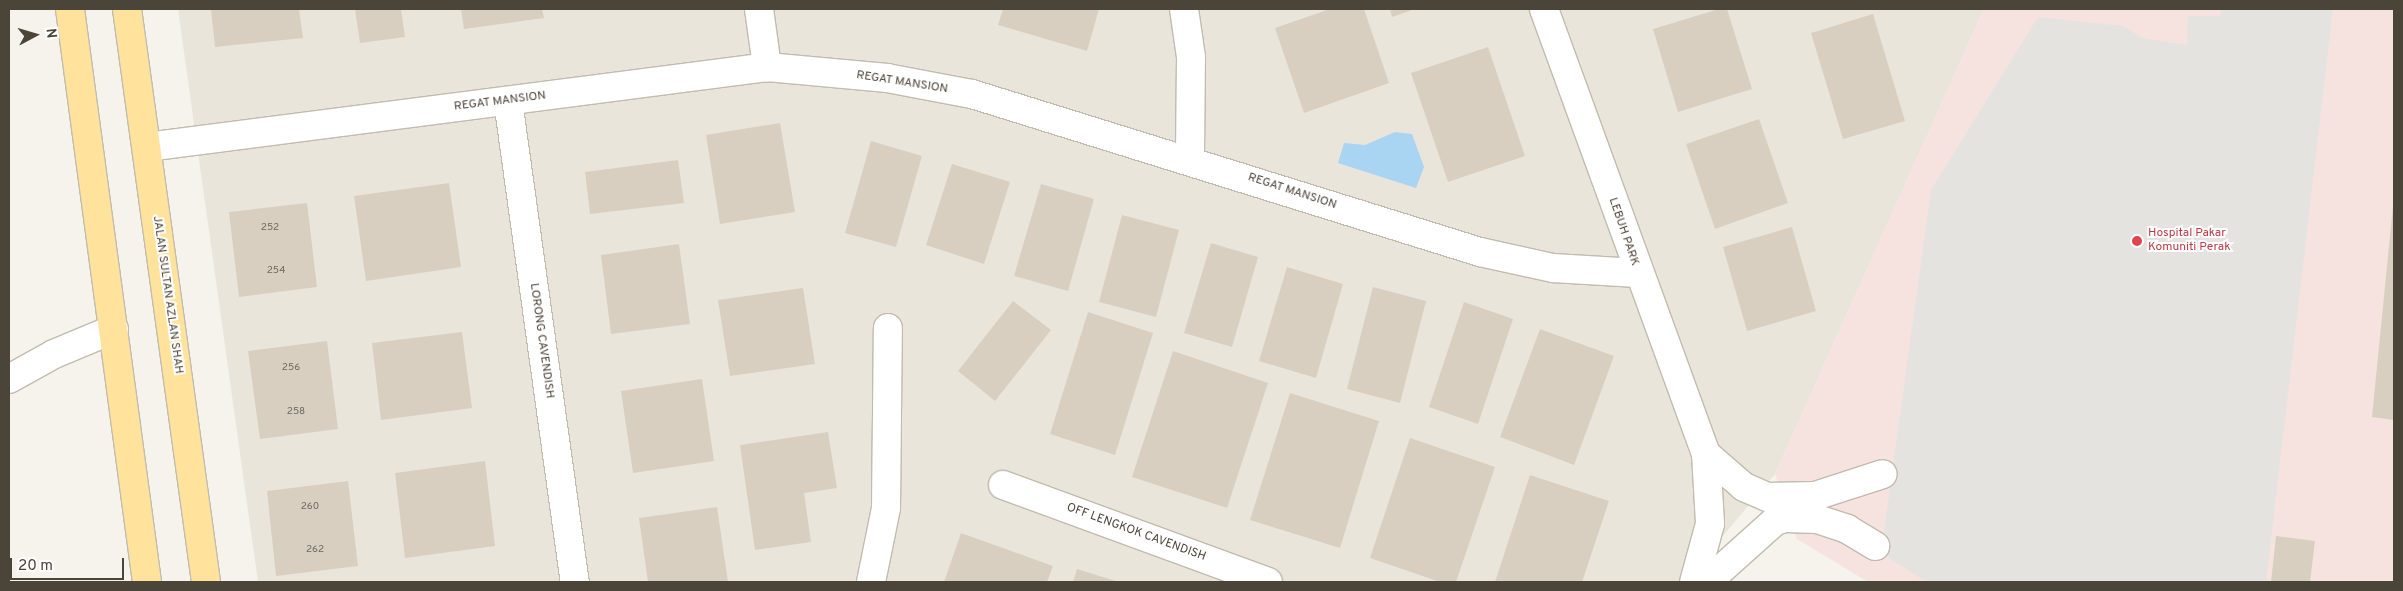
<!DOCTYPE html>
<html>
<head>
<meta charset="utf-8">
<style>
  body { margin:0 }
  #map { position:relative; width:2403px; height:591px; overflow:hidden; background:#f6f3ec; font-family:Overpass,sans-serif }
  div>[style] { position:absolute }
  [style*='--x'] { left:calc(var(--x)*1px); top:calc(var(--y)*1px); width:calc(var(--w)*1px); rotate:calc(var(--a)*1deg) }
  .residential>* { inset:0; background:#eae5da }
  .medical>* { inset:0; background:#f6e3e0 }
  .parking>* { inset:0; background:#e5e3e0 }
  .water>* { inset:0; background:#a9d4f2 }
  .building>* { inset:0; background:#d8cfc1 }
  .roads { filter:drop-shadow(1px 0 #c2bbae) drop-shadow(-1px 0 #c2bbae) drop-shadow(0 1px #c2bbae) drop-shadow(0 -1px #c2bbae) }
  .minor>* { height:28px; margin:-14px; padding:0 14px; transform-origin:14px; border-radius:14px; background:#fff }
  .major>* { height:28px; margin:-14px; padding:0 14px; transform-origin:14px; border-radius:14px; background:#ffe39c }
  .dots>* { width:14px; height:14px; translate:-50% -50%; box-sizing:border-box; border:2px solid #fff; border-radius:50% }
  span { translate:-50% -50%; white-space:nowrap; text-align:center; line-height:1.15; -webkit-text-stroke:4px #fff; paint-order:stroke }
  .number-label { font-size:10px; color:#6e675b }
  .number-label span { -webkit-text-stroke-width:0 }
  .street-label { font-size:12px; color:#4b4439 }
  .health-label { font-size:12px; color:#be3a42 }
  .left { translate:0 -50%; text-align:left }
  .frame { position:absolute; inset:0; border:10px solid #4b4439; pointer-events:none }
  .north { position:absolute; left:10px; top:10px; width:50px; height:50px; -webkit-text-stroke:4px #fff; paint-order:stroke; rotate:84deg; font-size:14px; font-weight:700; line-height:20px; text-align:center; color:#4b4439 }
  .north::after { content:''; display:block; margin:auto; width:18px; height:22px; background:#4b4439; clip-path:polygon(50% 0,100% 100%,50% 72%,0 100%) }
  .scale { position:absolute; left:10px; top:558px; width:114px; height:22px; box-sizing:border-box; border:2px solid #4b4439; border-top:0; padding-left:6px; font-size:15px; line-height:18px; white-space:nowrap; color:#4b4439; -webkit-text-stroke:4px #fff; paint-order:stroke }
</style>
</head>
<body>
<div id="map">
  <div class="residential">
    <i style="clip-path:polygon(178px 9px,1984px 9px,1775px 474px,1684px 582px,258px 582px)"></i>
  </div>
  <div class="medical">
    <i style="clip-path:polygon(1984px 9px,2394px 9px,2394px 582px,1868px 582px,1797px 539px,1775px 474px)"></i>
  </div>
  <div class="parking">
    <i style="clip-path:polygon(2221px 9px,2333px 9px,2266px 582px,1927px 582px,1881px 553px,1931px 190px,2038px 17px,2124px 26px,2142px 38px,2187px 45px,2188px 16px,2220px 16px)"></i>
  </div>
  <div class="water">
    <i style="clip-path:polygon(1395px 132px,1412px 134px,1424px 167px,1416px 188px,1338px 163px,1344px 143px,1365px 145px)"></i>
  </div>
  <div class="building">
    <i style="clip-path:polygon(211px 9px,299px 9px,303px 38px,215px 47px)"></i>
    <i style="clip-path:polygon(355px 9px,401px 9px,405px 37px,360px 43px)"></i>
    <i style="clip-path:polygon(461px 9px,542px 9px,544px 18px,464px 29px)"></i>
    <i style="clip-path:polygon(1003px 9px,1099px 9px,1087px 51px,998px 25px)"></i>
    <i style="clip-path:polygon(1330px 9px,1364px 9px,1389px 83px,1304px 113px,1275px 28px)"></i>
    <i style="clip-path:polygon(1390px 9px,1415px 9px,1392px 17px)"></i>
    <i style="clip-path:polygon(1719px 9px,1727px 9px,1752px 89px,1678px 112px,1653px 29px)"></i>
    <i style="clip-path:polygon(1873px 14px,1905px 121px,1843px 139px,1811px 33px)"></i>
    <i style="clip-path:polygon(1488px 47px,1525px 156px,1448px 182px,1411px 73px)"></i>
    <i style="clip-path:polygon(1759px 119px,1788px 203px,1715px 229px,1686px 144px)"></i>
    <i style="clip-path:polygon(780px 123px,795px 212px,720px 224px,706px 135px)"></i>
    <i style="clip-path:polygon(871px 141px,922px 156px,896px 247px,845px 233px)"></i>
    <i style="clip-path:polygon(678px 160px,684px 203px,590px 214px,585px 172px)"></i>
    <i style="clip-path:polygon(952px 164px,1010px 182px,984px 264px,926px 245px)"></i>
    <i style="clip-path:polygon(449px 183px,461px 267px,366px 281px,354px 196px)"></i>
    <i style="clip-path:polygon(1041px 184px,1094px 199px,1068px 291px,1014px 276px)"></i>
    <i style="clip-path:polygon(307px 203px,317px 287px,239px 297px,229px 212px)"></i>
    <i style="clip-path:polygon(2393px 206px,2394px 206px,2394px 420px,2372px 417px)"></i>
    <i style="clip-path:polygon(1122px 215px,1179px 230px,1156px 317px,1099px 302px)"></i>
    <i style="clip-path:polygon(1792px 227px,1816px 311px,1747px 331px,1723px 247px)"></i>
    <i style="clip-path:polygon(1211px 243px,1258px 257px,1232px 347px,1184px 333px)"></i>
    <i style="clip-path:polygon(679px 244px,690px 324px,611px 334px,601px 255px)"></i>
    <i style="clip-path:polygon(1287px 267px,1343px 284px,1316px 378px,1259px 361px)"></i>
    <i style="clip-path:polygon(1373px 287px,1426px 301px,1400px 403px,1347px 389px)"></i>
    <i style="clip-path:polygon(803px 288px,815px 364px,730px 376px,718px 300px)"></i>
    <i style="clip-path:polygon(1013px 301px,1051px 330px,995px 401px,958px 371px)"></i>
    <i style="clip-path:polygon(1464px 302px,1513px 319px,1478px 424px,1429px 407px)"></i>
    <i style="clip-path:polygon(1088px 312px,1153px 333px,1115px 455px,1050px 434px)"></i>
    <i style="clip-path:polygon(1540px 329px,1614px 356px,1574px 465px,1500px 437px)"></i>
    <i style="clip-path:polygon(462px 332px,472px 408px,381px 420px,372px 343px)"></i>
    <i style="clip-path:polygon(327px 341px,338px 429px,260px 439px,248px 351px)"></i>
    <i style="clip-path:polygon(1173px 351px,1268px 383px,1227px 508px,1132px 477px)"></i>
    <i style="clip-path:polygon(702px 379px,714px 461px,633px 473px,621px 391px)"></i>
    <i style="clip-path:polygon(1290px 393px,1379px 421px,1340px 548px,1250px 520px)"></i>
    <i style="clip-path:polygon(828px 432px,837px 488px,804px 493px,811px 542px,755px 550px,740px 445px)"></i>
    <i style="clip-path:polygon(1410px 438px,1495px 467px,1456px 582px,1440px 582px,1370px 558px)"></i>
    <i style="clip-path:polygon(485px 461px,495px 546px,405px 558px,395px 473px)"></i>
    <i style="clip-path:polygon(1530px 475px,1609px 501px,1582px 582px,1495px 582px)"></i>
    <i style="clip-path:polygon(348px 481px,358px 566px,276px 576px,267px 491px)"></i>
    <i style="clip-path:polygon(717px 507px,728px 582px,648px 582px,639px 518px)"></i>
    <i style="clip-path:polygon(961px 533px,1053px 566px,1047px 582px,944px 582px)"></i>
    <i style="clip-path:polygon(2276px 536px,2315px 541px,2310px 582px,2271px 582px)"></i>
    <i style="clip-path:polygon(1077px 569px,1119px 582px,1073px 582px)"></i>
  </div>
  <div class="roads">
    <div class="minor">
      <i style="--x:759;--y:9;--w:59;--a:82.1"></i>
      <i style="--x:1184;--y:9;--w:49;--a:81.7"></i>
      <i style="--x:1191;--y:57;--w:103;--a:90.6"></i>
      <i style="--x:1544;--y:9;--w:474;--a:70"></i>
      <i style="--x:1706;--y:454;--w:70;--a:86.7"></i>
      <i style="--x:1710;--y:524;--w:60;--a:105.4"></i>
      <i style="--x:508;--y:101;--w:486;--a:82.1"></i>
      <i style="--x:147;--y:147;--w:625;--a:-7.35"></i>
      <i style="--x:767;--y:67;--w:121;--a:5.2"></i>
      <i style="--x:887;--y:78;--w:86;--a:10.7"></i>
      <i style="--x:972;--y:94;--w:532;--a:17.28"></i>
      <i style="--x:1480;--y:252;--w:75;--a:12.4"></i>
      <i style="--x:1553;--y:268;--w:84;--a:3.4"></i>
      <i style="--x:9;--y:379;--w:51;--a:-29.1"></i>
      <i style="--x:54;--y:354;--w:65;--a:-22.6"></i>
      <i style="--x:1706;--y:454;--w:50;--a:41"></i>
      <i style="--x:1744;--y:487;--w:25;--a:23"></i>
      <i style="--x:1767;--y:497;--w:48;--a:-1.2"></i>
      <i style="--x:1815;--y:496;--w:71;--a:-17.9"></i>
      <i style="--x:1003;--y:485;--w:282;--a:20.1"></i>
      <i style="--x:871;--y:582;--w:76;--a:-78.5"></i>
      <i style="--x:886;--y:508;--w:180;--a:-89.4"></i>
      <i style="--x:1707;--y:582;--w:91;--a:-41.9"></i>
      <i style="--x:1775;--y:521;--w:10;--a:-17"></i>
      <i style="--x:1785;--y:518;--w:32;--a:2"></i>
      <i style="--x:1817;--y:519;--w:32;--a:18"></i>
      <i style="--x:1847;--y:529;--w:33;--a:31"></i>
    </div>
    <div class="major">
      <i style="--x:70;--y:9;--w:578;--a:82.35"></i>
      <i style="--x:127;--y:9;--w:578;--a:82.15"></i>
    </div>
  </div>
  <div class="dots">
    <i style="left:2137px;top:241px;background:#e0444e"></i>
  </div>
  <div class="number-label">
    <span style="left:270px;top:228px">252</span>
    <span style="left:276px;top:271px">254</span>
    <span style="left:291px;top:368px">256</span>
    <span style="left:296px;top:412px">258</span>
    <span style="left:310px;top:507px">260</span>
    <span style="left:315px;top:550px">262</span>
  </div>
  <div class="street-label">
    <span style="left:902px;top:83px;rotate:9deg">REGAT MANSION</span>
    <span style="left:500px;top:102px;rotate:-7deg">REGAT MANSION</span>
    <span style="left:1292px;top:192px;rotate:18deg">REGAT MANSION</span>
    <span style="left:1623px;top:232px;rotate:71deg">LEBUH PARK</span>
    <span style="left:167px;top:295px;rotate:82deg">JALAN SULTAN AZLAN SHAH</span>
    <span style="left:541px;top:341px;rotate:82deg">LORONG CAVENDISH</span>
    <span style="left:1136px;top:533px;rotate:20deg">OFF LENGKOK CAVENDISH</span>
  </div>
  <div class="health-label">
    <span class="left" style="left:2148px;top:241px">Hospital Pakar<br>Komuniti Perak</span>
  </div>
  <div class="frame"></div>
  <div class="north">N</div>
  <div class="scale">20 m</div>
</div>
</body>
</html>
